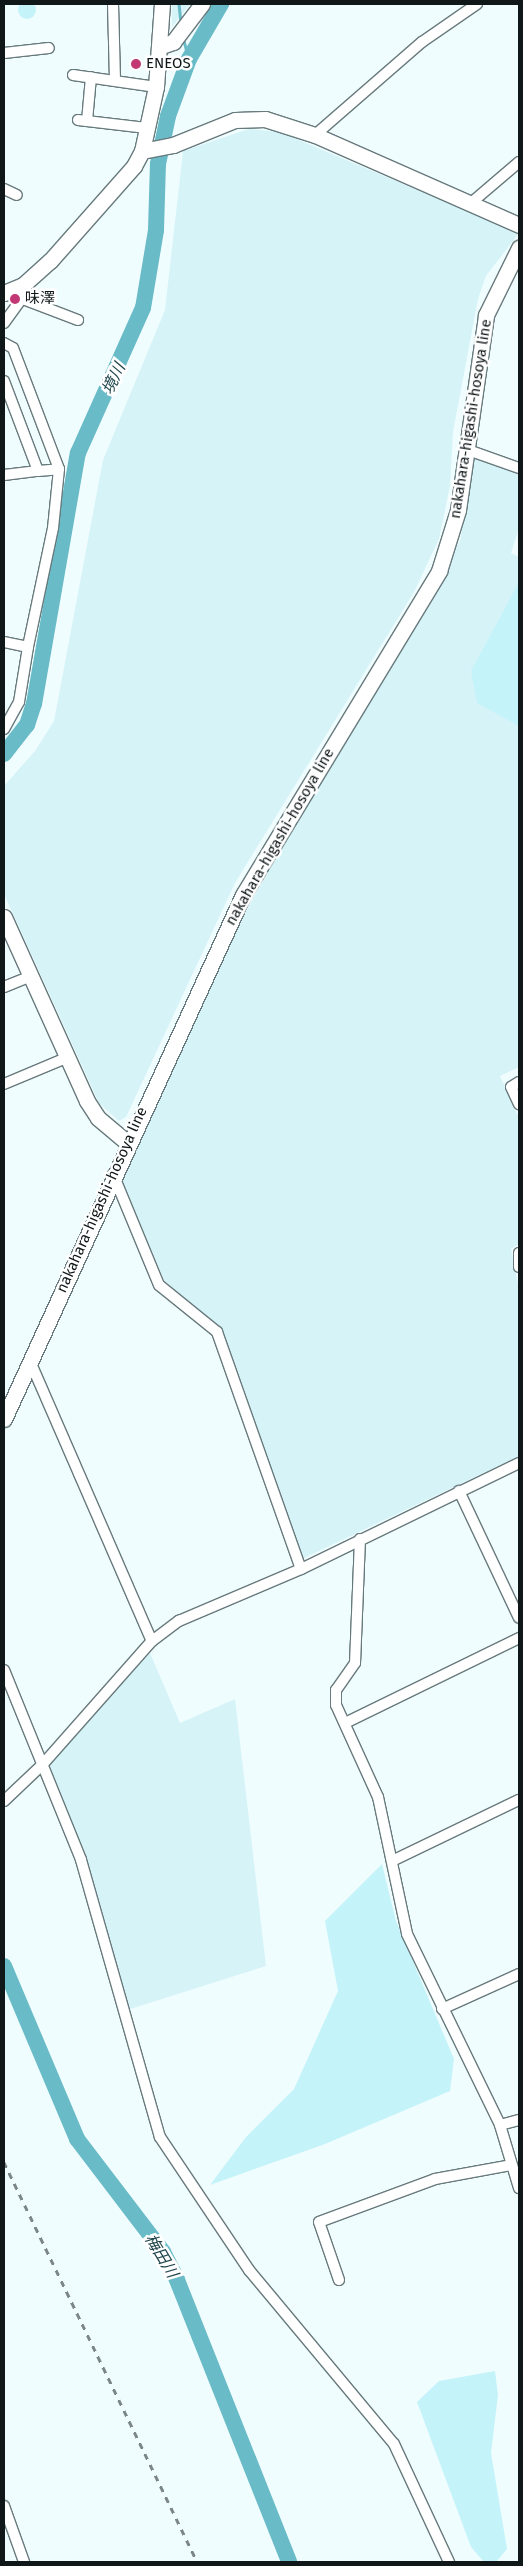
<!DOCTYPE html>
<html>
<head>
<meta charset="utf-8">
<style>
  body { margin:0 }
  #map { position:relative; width:523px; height:2566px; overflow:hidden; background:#f0fdfe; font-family:"Fira Sans","Noto Sans JP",sans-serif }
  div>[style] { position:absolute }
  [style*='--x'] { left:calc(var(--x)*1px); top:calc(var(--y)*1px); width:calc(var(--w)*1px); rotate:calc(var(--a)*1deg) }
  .built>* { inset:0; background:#d6f3f8 }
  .green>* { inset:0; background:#c5f3fa }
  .round { border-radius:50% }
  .stream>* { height:2.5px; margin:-1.25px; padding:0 1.25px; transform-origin:1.25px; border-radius:1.25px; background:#68bbc7 }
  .river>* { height:16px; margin:-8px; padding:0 8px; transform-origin:8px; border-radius:8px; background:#68bbc7 }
  .roads { filter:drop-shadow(1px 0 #687a7d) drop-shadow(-1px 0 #687a7d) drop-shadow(0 1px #687a7d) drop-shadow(0 -1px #687a7d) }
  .street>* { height:10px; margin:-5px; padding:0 5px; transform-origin:5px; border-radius:5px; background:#fff }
  .secondary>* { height:15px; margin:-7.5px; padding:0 7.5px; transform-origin:7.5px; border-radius:7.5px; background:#fff }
  .rail>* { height:2.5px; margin-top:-1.25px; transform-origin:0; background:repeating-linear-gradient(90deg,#7c8687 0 6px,transparent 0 12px) }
  .dots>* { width:14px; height:14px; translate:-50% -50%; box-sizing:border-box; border:2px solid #fff; border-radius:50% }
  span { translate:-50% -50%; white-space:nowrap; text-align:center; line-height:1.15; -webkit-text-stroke:5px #fff; paint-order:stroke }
  .poi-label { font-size:15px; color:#101718 }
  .left { translate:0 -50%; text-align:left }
  .street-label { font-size:15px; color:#101718 }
  .water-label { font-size:16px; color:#1e454b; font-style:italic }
  .frame { position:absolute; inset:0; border:5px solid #101718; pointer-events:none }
</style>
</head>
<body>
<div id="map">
  <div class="built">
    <i style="clip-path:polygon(172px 4px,190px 4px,172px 27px)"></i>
    <i style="clip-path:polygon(249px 129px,280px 132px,519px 233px,486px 276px,478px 299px,453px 432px,450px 486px,439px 539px,414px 592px,235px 883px,126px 1117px,119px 1121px,99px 1103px,4px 894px,4px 786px,35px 751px,54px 721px,103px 460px,165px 310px,183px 151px)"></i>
    <i style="clip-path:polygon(468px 452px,519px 472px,519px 528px,511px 553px,519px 557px,519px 1067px,500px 1076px,519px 1118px,519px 1244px,511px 1249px,519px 1289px,519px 1456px,302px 1559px,218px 1330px,164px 1280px,119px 1174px,251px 893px,461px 539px)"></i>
    <i style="clip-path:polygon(150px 1653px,180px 1723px,235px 1699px,266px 1966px,127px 2010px,47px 1766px)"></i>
  </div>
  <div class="green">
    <i class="round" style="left:18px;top:1px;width:18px;height:18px"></i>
    <i style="clip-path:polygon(519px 582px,519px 726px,477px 703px,471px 671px)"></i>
    <i style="clip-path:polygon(382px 1864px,396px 1921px,454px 2059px,450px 2091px,325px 2144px,210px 2185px,246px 2137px,294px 2089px,338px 1991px,325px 1921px)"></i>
    <i style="clip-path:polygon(495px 2371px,498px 2395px,491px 2453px,507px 2549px,496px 2562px,484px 2562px,471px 2547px,417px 2402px,439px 2381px)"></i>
  </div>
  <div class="stream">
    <i style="--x:179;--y:4;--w:18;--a:84"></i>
    <i style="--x:183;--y:37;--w:23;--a:75"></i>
  </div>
  <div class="river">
    <i style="--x:4;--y:754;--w:37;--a:-52"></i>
    <i style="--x:27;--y:725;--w:22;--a:-72"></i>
    <i style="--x:34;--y:704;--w:255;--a:-80.1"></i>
    <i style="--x:78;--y:453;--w:159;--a:-65.9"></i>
    <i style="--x:143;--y:308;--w:79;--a:-80.5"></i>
    <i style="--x:156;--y:230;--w:66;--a:-88.3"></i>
    <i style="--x:158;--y:164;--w:49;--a:-78.2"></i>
    <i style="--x:168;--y:116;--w:61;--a:-69.8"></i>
    <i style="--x:189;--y:59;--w:64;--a:-59.8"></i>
    <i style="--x:4;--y:1966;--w:188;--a:67.1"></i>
    <i style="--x:77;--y:2139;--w:142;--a:52.7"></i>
    <i style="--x:163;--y:2252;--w:31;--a:63"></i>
    <i style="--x:177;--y:2280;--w:303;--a:68.3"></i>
  </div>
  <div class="roads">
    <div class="street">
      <i style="--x:113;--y:4;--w:74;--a:88.5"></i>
      <i style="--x:4;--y:53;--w:45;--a:-6.3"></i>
      <i style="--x:73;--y:75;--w:84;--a:8.2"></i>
      <i style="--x:78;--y:120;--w:69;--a:6.6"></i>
      <i style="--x:87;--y:121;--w:44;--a:-84.8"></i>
      <i style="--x:315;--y:135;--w:142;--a:-41"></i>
      <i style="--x:422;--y:42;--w:67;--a:-34.6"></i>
      <i style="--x:4;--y:189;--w:14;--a:25"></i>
      <i style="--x:471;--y:203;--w:63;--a:-40.5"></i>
      <i style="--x:23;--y:299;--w:59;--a:20.9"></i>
      <i style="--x:4;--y:323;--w:37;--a:-54"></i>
      <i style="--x:4;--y:343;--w:10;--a:29"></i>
      <i style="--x:13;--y:348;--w:129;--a:69.2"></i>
      <i style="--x:4;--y:381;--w:96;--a:69.3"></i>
      <i style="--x:38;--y:471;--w:21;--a:-5"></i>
      <i style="--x:59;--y:469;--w:59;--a:95.8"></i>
      <i style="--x:53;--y:528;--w:122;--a:101.9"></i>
      <i style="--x:28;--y:647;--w:25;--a:-168"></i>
      <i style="--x:465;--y:449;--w:57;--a:19.4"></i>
      <i style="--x:4;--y:475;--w:34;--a:-7"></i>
      <i style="--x:4;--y:729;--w:31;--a:-61"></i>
      <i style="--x:19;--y:702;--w:56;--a:-80.7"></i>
      <i style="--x:4;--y:987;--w:27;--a:-22"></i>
      <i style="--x:519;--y:1082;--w:9;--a:148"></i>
      <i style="--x:511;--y:1087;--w:19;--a:65"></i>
      <i style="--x:4;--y:1084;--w:67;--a:-22.8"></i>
      <i style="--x:113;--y:1174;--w:120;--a:67.5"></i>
      <i style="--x:159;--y:1285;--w:75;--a:39"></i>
      <i style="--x:217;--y:1332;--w:251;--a:70.5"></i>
      <i style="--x:519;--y:1253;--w:14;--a:90"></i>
      <i style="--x:30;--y:1361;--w:305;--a:66.5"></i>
      <i style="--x:459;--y:1491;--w:140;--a:64.7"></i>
      <i style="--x:360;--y:1539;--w:124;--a:92.3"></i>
      <i style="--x:355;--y:1663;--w:33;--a:125"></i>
      <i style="--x:336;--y:1690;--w:15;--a:90"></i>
      <i style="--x:336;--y:1705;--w:101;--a:65.5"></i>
      <i style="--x:378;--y:1797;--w:140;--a:78"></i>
      <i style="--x:407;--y:1934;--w:212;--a:64"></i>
      <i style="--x:500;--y:2125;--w:66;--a:73.2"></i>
      <i style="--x:4;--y:1670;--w:205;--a:67.9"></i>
      <i style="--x:81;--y:1860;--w:288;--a:74.1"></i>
      <i style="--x:160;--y:2137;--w:160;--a:56.2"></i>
      <i style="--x:249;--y:2270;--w:226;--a:50.2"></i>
      <i style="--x:394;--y:2444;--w:130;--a:65"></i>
      <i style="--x:345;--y:1723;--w:194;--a:-26"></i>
      <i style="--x:4;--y:1801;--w:54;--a:-43.5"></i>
      <i style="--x:43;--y:1764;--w:164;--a:-48.5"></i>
      <i style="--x:152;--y:1641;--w:34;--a:-37"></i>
      <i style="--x:179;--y:1621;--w:133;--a:-23.1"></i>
      <i style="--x:301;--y:1569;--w:242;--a:-25.9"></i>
      <i style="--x:392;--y:1861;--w:141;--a:-25.7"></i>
      <i style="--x:442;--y:2009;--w:85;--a:-24.4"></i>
      <i style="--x:500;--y:2125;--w:20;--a:-15"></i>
      <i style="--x:339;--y:2280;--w:61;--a:-109"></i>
      <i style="--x:319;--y:2222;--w:124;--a:-20.3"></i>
      <i style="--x:435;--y:2179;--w:77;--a:-10.4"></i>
      <i style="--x:4;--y:2506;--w:59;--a:70.3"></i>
    </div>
    <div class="secondary">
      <i style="--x:161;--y:46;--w:13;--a:-18"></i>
      <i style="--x:173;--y:42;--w:48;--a:-52.7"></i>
      <i style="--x:142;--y:151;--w:32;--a:-11"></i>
      <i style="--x:173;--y:145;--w:67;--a:-22"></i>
      <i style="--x:235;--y:120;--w:30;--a:-2"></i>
      <i style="--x:265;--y:119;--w:52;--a:17.7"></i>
      <i style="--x:315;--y:135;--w:223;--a:23.8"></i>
      <i style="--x:4;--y:293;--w:21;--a:-23"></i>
      <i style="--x:23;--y:285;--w:36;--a:-42"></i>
      <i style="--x:50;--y:261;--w:127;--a:-48.5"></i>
      <i style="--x:134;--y:166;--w:17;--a:-62"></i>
      <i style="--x:142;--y:151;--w:66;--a:-77.7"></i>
      <i style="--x:156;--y:87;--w:83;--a:-85.9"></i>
      <i style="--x:4;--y:917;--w:202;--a:65.7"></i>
      <i style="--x:87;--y:1101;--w:20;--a:57"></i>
      <i style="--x:98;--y:1118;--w:38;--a:40"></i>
      <i style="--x:4;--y:1419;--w:576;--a:-65.48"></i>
      <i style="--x:243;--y:895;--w:379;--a:-58.8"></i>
      <i style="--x:439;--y:571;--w:64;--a:-72.7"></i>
      <i style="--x:458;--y:510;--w:197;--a:-81.8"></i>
      <i style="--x:486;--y:315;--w:75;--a:-63.8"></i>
    </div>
  </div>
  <div class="rail">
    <i style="--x:4;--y:2162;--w:444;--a:64.2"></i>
  </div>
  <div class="dots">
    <i style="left:136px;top:64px;background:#c13874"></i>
    <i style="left:15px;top:299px;background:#c13874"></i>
  </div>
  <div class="poi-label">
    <span class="left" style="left:146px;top:64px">ENEOS</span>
    <span class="left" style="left:25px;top:299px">味澤</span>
  </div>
  <div class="street-label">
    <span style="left:471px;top:419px;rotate:-81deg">nakahara-higashi-hosoya line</span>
    <span style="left:280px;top:837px;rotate:-60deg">nakahara-higashi-hosoya line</span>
    <span style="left:102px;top:1200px;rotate:-66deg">nakahara-higashi-hosoya line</span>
  </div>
  <div class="water-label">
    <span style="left:114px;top:379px;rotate:-64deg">境川</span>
    <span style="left:161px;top:2256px;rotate:59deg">梅田川</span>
  </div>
  <div class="frame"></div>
</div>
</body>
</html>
